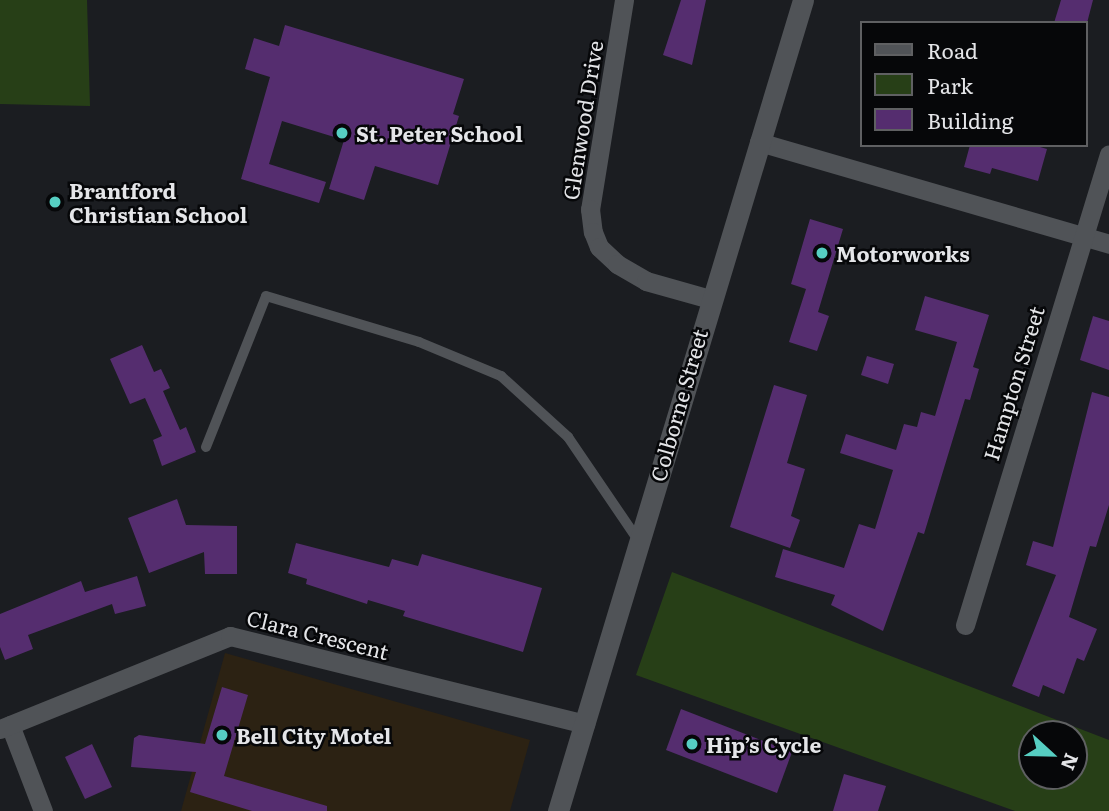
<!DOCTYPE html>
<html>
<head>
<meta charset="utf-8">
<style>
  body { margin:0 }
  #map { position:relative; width:1109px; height:811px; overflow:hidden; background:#1b1d21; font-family:Literata,serif }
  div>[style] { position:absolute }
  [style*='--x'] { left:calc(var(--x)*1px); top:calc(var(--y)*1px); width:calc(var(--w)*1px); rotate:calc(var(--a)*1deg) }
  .commercial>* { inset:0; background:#2c2213 }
  .green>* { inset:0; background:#273f17 }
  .building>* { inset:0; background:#552d6f }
  .lane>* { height:10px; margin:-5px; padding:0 5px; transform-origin:5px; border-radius:5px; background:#505357 }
  .street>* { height:19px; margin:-9.5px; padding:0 9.5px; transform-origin:9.5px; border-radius:9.5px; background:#505357 }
  .secondary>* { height:21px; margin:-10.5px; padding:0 10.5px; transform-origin:10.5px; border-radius:10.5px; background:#505357 }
  .dots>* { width:19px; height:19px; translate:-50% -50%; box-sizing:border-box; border:4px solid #060709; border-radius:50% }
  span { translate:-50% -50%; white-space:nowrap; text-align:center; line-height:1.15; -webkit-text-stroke:5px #060709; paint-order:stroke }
  .street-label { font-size:21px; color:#e4e5e8 }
  .poi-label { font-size:21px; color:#e4e5e8; font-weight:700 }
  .left { translate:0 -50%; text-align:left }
  .legend { position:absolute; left:860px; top:21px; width:228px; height:126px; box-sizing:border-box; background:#060709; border:2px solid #5f6062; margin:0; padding:9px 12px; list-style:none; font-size:21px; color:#e4e5e8 }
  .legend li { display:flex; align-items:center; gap:14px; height:35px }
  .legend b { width:35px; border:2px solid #5f6062 }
  .north { position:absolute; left:1018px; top:720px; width:70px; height:70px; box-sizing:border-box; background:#060709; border:2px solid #5f6062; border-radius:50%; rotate:112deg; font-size:19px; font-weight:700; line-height:28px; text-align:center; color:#e4e5e8 }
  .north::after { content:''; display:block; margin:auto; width:24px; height:32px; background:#56cec2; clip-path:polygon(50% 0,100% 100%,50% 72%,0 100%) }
</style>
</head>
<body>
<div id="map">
  <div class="commercial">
    <i style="clip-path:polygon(225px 653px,530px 740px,510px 811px,181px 811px)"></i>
  </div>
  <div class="green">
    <i style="clip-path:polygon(0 0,87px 0,90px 106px,0 104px)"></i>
    <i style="clip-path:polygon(evenodd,672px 572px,1109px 740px,1109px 811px,1015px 811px,636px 675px,672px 572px,1032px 734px,1074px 734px,1074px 776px,1032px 776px,1032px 734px)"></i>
  </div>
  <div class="building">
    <i style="clip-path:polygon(681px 0,706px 0,692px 65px,663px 55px)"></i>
    <i style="clip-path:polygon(1061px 0,1093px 0,1087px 23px,1054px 23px)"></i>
    <i style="clip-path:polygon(285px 25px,464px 79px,453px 114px,459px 116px,438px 185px,375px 166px,364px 200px,329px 189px,344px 140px,282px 121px,269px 164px,326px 182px,319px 203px,241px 179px,270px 77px,245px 69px,254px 38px,279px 46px)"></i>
    <i style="clip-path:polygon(970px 145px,1033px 145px,1047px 149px,1038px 181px,992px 168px,990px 174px,964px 167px)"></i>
    <i style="clip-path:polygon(810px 219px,843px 229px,818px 312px,829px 316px,817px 351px,789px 342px,806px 289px,791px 284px)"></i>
    <i style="clip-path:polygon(925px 296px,989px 315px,973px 367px,979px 369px,970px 400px,965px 399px,924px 534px,918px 532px,883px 631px,831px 605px,835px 595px,775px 577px,783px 549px,844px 568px,859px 524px,875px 529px,893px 470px,840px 453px,846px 434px,896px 450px,904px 424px,917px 427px,921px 412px,935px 416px,957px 342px,915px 330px)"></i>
    <i style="clip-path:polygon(1093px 316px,1109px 321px,1109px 370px,1080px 360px)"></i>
    <i style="clip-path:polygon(142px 345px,154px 372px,161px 369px,170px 388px,163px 391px,180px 430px,186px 427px,196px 452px,162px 466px,153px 440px,162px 436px,145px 398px,130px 404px,110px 359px)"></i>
    <i style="clip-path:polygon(867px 356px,894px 364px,888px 384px,861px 375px)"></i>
    <i style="clip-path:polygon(774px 385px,807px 395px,787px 463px,805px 469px,791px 516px,800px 520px,790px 548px,730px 527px)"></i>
    <i style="clip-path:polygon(1092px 392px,1109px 397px,1109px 505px,1096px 547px,1090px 546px,1069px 617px,1097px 629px,1084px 661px,1077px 658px,1064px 694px,1043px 685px,1039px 697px,1012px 686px,1056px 575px,1026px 565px,1033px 541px,1053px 547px)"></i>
    <i style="clip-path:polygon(177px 499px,186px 525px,237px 526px,237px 574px,205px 574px,204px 552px,149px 573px,128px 518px)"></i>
    <i style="clip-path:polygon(296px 543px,389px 567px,392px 559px,418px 566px,422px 554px,542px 588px,523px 652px,403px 616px,405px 611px,368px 600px,367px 604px,306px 584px,307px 579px,288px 573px)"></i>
    <i style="clip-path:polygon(137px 576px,146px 606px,115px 614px,112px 604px,28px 635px,33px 649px,5px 660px,0 647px,0 614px,81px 581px,85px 592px)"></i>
    <i style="clip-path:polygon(222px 687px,248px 695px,224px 776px,327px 806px,327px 811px,252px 811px,190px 792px,196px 772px,131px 767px,134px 738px,139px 735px,205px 744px)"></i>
    <i style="clip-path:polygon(681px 709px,792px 752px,777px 793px,666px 750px)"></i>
    <i style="clip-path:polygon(92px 744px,112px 787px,85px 799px,65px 757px)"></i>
    <i style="clip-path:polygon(844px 774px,886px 786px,878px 811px,833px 811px)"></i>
  </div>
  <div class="lane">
    <i style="--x:206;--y:447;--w:162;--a:-68.3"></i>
    <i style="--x:266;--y:296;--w:160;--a:16.7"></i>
    <i style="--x:419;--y:342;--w:89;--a:22.5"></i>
    <i style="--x:501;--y:376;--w:91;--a:42.3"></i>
    <i style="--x:568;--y:437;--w:125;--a:55.8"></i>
  </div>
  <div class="street">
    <i style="--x:624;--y:0;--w:212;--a:99.2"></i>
    <i style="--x:590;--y:209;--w:23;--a:83"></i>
    <i style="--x:593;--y:232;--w:16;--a:68"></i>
    <i style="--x:599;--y:247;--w:25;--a:43"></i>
    <i style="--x:617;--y:264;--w:34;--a:30"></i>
    <i style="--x:646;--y:281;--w:66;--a:15.7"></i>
    <i style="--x:759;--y:142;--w:365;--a:16.2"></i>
    <i style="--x:965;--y:625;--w:492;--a:-73"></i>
    <i style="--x:10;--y:725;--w:92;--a:69"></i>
    <i style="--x:0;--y:729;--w:248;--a:-22"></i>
    <i style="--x:230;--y:636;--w:366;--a:13.9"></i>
  </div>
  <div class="secondary">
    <i style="--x:558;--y:811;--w:847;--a:-73.19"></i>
  </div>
  <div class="dots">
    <i style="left:342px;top:133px;background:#56cec2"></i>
    <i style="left:55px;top:202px;background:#56cec2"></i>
    <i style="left:822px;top:253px;background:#56cec2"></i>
    <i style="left:222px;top:735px;background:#56cec2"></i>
    <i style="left:692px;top:744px;background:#56cec2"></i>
  </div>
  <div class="street-label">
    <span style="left:582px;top:120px;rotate:-81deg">Glenwood Drive</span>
    <span style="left:1013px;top:383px;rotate:-73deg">Hampton Street</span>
    <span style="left:678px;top:405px;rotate:-74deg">Colborne Street</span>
    <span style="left:318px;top:634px;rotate:14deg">Clara Crescent</span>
  </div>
  <div class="poi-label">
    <span class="left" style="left:356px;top:133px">St. Peter School</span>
    <span class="left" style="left:69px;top:202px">Brantford<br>Christian School</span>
    <span class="left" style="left:836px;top:253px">Motorworks</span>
    <span class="left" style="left:236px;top:735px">Bell City Motel</span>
    <span class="left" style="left:706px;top:744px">Hip’s Cycle</span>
  </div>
  <ul class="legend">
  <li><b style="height:9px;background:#505357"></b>Road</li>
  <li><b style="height:19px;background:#273f17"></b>Park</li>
  <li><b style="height:19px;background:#552d6f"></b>Building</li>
  </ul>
  <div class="north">N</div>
</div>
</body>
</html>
